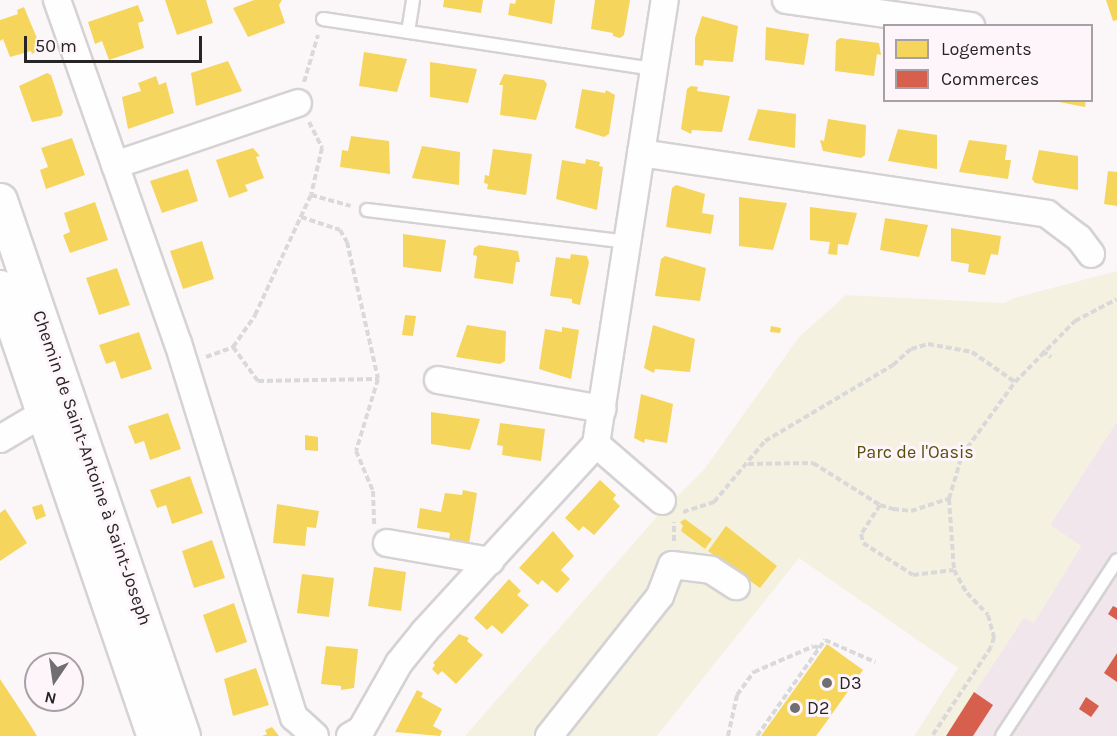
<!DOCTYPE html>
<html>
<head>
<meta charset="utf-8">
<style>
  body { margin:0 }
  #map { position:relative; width:1117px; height:736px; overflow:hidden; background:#fbf7f9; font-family:Karla,sans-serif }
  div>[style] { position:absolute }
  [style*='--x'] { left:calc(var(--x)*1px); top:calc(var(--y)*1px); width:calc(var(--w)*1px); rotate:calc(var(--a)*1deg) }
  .built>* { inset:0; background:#f0e6ec }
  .green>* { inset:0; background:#f5f1e0 }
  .homes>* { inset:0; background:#f6d55c }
  .shops>* { inset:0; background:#d6604d }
  .path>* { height:4px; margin-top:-2px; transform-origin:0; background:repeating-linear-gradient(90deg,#dad9da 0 6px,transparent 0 9px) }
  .roads { filter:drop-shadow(2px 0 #d5d2d4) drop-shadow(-2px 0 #d5d2d4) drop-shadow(0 2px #d5d2d4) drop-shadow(0 -2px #d5d2d4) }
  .lane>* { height:12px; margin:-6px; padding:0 6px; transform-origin:6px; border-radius:6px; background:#fefefe }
  .street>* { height:26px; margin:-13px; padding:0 13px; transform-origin:13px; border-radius:13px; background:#fefefe }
  .secondary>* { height:33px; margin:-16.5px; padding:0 16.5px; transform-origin:16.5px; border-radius:16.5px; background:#fefefe }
  .dots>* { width:16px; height:16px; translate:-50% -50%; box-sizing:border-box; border:3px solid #fdf5fa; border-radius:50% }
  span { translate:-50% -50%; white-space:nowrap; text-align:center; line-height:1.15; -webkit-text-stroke:6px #fdf5fa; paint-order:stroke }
  .park-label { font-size:18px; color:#574e09 }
  .street-label { font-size:18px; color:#272426 }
  .poi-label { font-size:18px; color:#272426 }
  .left { translate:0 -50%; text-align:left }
  .legend { position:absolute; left:883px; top:24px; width:210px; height:78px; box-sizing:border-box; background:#fdf5fa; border:2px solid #a7a1a5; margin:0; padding:8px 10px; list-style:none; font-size:18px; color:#272426 }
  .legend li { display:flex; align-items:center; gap:12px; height:30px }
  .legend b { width:30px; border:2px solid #a7a1a5 }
  .north { position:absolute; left:24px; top:652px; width:60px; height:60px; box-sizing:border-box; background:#fdf5fa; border:2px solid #a7a1a5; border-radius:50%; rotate:193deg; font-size:16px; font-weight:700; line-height:24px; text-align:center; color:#272426 }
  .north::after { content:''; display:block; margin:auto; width:21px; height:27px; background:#716e70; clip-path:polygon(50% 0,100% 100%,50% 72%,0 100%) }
  .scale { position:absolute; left:24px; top:36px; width:178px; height:27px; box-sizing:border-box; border:3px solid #272426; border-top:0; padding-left:8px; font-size:18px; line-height:21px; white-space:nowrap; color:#272426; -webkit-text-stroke:4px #fdf5fa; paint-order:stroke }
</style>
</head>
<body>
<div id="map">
  <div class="built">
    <i style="clip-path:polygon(1117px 421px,1117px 736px,946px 736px,1024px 617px,1034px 622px,1081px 546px,1050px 525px)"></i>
  </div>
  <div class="green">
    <i style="clip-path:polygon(1117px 271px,1117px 421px,1050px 525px,1081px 546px,1034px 623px,1024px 617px,946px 736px,914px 736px,958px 668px,799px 558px,657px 736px,465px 736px,660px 513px,703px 471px,799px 337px,846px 295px,1005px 303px,1014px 298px)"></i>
  </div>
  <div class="homes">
    <i style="clip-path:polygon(165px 0,206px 0,213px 23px,177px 35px)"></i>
    <i style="clip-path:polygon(254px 0,282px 0,279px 5px,285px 23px,248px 37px,233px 8px)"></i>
    <i style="clip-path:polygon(444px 0,483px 0,481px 13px,443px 7px)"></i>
    <i style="clip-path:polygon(516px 0,555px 0,552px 24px,508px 15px,510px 3px,515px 4px)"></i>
    <i style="clip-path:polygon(595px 0,630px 0,624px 35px,620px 38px,613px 36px,613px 33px,591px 29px)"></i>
    <i style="clip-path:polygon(1106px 0,1117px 0,1117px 20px,1113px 21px)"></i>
    <i style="clip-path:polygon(138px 5px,144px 21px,138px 23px,144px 48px,109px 60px,102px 41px,95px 44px,88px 22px)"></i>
    <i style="clip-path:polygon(24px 7px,41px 48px,32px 54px,31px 51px,10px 57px,3px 39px,0 41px,0 20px,18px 14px,17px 10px)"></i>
    <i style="clip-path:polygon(702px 16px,738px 26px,733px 62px,704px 60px,703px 66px,695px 65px,695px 38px)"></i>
    <i style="clip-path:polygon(766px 27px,809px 34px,804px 65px,765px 60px)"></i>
    <i style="clip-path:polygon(840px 38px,879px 43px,881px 55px,877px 54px,874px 76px,835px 71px,836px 41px)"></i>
    <i style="clip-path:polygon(364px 52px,407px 59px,397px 92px,359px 86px)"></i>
    <i style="clip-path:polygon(228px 61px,242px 91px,196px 106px,191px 73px)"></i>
    <i style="clip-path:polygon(430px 62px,477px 69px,468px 103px,430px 97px)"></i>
    <i style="clip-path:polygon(47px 73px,51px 75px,63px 112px,61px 116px,32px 122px,19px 86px)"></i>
    <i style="clip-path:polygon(504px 74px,544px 80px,547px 84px,536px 120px,500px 115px,503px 85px,499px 85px)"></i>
    <i style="clip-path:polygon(156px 76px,159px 85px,166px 82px,174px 113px,128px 129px,122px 97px,141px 91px,138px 83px)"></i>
    <i style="clip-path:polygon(691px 86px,698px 87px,697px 91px,730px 96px,722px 132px,692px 130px,691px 134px,681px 129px,687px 89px)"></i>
    <i style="clip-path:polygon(582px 89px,605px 93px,606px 90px,615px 95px,609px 134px,604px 137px,575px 128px)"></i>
    <i style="clip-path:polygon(1049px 100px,1086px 100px,1085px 107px)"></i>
    <i style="clip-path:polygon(758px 109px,796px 114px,795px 148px,748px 140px)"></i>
    <i style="clip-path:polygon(828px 119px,866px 125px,865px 155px,861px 158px,823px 151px,820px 140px,824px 141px)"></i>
    <i style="clip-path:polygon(898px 129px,937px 135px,937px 169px,888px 161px)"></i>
    <i style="clip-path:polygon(351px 136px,389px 141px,390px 174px,340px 167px,342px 150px,348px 151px)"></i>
    <i style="clip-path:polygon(72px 138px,85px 175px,46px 189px,40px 170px,48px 167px,41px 148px)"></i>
    <i style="clip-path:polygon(969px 140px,1007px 145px,1005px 160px,1011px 160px,1008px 179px,959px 172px)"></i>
    <i style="clip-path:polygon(422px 146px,460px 152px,459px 185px,412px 178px)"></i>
    <i style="clip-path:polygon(253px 148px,260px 156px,256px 157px,264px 178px,245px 185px,248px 191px,229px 198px,216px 160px)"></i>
    <i style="clip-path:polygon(493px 149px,532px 154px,526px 195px,487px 189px,488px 184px,484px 183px,485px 175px,489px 176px)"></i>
    <i style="clip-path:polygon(1039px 150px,1078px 156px,1078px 190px,1035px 183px,1032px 179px)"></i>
    <i style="clip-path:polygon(586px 159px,600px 162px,599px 166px,603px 167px,597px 210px,556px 199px,562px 160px,585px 164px)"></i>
    <i style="clip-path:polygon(188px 169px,198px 201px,162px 213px,150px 181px)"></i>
    <i style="clip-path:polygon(1108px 171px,1117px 172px,1117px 206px,1104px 204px)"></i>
    <i style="clip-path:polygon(676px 185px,705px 194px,702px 213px,714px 215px,711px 234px,666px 227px,672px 188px)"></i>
    <i style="clip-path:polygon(739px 197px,787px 203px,773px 250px,739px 246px)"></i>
    <i style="clip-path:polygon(95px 202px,108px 240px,70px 253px,63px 235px,70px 232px,64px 213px)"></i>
    <i style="clip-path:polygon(810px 207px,857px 213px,848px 245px,838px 244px,837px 255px,828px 254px,830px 242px,810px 240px)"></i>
    <i style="clip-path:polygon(885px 218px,928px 225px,919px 257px,880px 250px)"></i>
    <i style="clip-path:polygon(951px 228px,1001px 236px,998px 255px,991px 254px,985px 275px,968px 272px,969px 264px,951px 261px)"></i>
    <i style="clip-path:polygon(403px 234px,446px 240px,441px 272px,403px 267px)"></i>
    <i style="clip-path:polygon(202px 241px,214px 279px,183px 289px,170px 251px)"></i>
    <i style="clip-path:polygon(479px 245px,518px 251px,520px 262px,516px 262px,513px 284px,474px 278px,477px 256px,473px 255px,474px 248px)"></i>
    <i style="clip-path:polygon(571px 254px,587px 256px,589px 262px,580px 305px,572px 303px,572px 299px,550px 296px,556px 257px,570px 259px)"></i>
    <i style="clip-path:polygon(665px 256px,706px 268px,700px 301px,655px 296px,661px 259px)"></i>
    <i style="clip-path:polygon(117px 268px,130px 305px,99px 315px,86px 278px)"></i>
    <i style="clip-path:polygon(405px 315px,416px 316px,413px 336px,402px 335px)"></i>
    <i style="clip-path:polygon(467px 325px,506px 331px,505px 361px,500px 364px,456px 357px)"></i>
    <i style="clip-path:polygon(653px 325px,695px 339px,690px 372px,655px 369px,654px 373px,644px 368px)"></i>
    <i style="clip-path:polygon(771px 326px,781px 328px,780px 333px,770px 332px)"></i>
    <i style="clip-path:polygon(562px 327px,579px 330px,571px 379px,539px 369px,545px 329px,562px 332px)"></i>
    <i style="clip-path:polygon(139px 332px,152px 369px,121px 379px,115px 361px,106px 364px,99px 345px)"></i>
    <i style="clip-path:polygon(641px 394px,673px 404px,667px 443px,645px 439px,644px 443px,634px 438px)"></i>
    <i style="clip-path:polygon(431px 412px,480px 419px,470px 450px,431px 444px)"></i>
    <i style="clip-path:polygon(168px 413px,181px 449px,150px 460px,144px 441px,135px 444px,128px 426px)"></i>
    <i style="clip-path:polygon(500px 423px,545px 429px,541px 461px,502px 455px,503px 446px,497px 445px)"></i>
    <i style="clip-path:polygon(305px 435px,318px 437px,318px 451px,305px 450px)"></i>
    <i style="clip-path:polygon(190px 476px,203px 513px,172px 524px,166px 505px,157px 508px,150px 490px)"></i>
    <i style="clip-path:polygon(600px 480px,616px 495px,613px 499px,620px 506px,594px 535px,583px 526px,579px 531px,565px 518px)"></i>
    <i style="clip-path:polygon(463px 490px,477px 493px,469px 544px,449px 540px,450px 533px,417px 528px,420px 508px,441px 512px,445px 493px,462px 495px)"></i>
    <i style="clip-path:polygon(42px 504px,46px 516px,36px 520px,32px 507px)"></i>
    <i style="clip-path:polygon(277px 504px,319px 511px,316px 528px,307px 527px,305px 546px,273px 543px)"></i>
    <i style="clip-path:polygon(5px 509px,27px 543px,0 561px,0 513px)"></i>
    <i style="clip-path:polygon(685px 519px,712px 539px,705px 549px,681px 531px,683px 526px,680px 522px)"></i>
    <i style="clip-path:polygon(726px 526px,777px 566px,760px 588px,708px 551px)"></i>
    <i style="clip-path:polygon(553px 531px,574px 556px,561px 570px,570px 579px,557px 593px,542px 580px,538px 585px,519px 568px)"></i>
    <i style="clip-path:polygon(212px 540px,225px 578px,194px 588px,182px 551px)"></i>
    <i style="clip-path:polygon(374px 567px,406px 572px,401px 611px,368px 606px)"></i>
    <i style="clip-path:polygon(302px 574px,334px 578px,329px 617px,297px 613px)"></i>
    <i style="clip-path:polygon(509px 579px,521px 591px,517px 595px,529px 605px,502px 634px,492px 625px,487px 630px,474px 618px)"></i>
    <i style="clip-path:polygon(234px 603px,247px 642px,216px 653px,203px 615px)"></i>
    <i style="clip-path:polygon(459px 634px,469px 638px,467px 641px,483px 655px,456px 684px,442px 671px,438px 675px,432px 669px,435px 665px,433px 663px)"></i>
    <i style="clip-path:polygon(827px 644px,863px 670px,827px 721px,816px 736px,761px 736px)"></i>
    <i style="clip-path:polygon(326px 646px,358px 649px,354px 688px,341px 690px,341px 686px,321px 684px)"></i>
    <i style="clip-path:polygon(256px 668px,269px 705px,233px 716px,224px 679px)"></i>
    <i style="clip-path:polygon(0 679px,29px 723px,37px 736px,0 736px)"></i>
    <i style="clip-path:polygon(417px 690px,423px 693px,421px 697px,442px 709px,433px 726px,442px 731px,440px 736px,395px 732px)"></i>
    <i style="clip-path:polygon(272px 727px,279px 736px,262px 736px,267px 734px,265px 730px)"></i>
  </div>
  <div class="shops">
    <i style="clip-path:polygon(1113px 606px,1117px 608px,1117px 620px,1108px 614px)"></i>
    <i style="clip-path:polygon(1117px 653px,1117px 682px,1104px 673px)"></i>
    <i style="clip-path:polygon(974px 692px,993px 705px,973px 736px,946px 736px)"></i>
    <i style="clip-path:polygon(1086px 697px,1099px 706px,1091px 717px,1079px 709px)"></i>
  </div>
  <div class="path">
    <i style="--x:304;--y:82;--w:49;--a:-73.4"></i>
    <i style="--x:309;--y:122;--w:29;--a:63"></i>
    <i style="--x:322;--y:148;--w:48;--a:103.2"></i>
    <i style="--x:311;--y:195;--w:41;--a:15.4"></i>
    <i style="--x:301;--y:217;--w:41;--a:18.4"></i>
    <i style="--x:340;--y:230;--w:14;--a:60"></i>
    <i style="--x:347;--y:242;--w:140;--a:77.2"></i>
    <i style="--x:378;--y:379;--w:75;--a:107"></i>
    <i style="--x:356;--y:451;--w:43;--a:67"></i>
    <i style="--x:373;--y:491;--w:33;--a:88"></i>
    <i style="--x:233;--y:347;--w:42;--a:53.7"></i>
    <i style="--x:258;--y:381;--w:120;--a:-1"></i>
    <i style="--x:1042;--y:351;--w:11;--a:34"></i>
    <i style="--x:206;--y:357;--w:29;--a:-20"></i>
    <i style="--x:233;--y:347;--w:39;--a:-55"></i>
    <i style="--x:255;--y:315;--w:132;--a:-65"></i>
    <i style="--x:748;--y:464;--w:65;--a:-0.9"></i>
    <i style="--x:813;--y:463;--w:79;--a:32.1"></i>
    <i style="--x:880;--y:505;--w:14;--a:17"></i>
    <i style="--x:893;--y:509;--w:18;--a:6"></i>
    <i style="--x:911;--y:511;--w:40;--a:-18"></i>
    <i style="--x:949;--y:499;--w:71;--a:86"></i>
    <i style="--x:954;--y:570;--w:26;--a:61"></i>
    <i style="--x:967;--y:593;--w:30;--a:46"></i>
    <i style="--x:988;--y:615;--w:23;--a:75"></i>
    <i style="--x:994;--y:637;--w:10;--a:107"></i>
    <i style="--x:991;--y:647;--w:107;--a:123.5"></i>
    <i style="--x:949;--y:499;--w:46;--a:-73.5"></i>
    <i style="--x:962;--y:455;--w:90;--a:-54"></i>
    <i style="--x:1015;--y:382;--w:86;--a:-45.5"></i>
    <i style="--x:1075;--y:321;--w:47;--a:-27.6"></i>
    <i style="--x:880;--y:505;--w:35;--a:123"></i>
    <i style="--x:861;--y:534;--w:9;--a:77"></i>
    <i style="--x:863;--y:543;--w:59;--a:32.6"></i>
    <i style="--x:913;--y:575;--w:41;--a:-7"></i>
    <i style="--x:683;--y:512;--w:33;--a:-18"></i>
    <i style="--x:714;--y:502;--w:80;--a:-50.1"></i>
    <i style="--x:765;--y:441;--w:149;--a:-30.7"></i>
    <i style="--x:893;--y:365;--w:24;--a:-42"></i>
    <i style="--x:911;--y:349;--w:18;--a:-16"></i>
    <i style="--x:928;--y:344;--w:45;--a:10.3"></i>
    <i style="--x:972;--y:352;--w:52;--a:34.9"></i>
    <i style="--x:674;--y:541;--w:19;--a:-90"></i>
    <i style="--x:728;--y:736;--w:42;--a:-77.6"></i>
    <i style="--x:737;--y:695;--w:29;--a:-54"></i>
    <i style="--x:754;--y:672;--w:65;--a:-23.4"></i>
    <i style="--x:814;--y:646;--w:5;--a:22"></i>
    <i style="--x:757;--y:736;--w:118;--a:-54.7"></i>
    <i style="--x:825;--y:640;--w:55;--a:23.7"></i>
  </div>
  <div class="roads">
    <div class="lane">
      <i style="--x:323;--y:19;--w:335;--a:8.6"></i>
      <i style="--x:408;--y:32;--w:32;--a:-81"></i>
      <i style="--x:367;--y:210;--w:261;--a:7"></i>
      <i style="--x:1002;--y:736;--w:210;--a:-56.8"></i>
    </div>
    <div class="street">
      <i style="--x:57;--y:0;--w:364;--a:70.6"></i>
      <i style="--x:178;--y:343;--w:392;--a:72.8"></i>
      <i style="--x:294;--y:717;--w:28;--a:42"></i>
      <i style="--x:786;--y:0;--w:187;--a:8"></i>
      <i style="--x:641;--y:153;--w:411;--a:8.5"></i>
      <i style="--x:1047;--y:214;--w:40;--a:37"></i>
      <i style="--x:1079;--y:238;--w:20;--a:53"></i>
      <i style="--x:115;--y:165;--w:193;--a:-18.7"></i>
      <i style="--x:438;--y:380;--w:167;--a:10"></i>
      <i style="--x:0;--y:439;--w:69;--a:-30.7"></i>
      <i style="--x:662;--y:501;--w:87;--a:-139.2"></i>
      <i style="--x:596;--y:444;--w:449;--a:-81.2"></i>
      <i style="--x:387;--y:543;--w:105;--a:9.9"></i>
      <i style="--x:350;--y:736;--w:13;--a:-29"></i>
      <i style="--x:361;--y:730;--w:77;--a:-60.4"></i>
      <i style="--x:399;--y:663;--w:40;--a:-51"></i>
      <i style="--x:424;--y:632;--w:255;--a:-47.5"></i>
      <i style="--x:549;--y:736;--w:179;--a:-51.6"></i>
      <i style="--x:660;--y:596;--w:33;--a:-69"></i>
      <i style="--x:672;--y:565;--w:39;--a:7"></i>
      <i style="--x:711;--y:570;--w:30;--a:33"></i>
    </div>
    <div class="secondary">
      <i style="--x:0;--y:200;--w:566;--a:71.15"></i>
      <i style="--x:0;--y:287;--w:475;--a:71.1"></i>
    </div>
  </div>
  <div class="dots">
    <i style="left:827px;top:683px;background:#716e70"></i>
    <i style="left:795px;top:708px;background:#716e70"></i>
  </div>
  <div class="park-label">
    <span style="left:915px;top:452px">Parc de l'Oasis</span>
  </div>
  <div class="street-label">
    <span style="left:92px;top:468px;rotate:71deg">Chemin de Saint-Antoine à Saint-Joseph</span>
  </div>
  <div class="poi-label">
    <span class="left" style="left:839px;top:683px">D3</span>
    <span class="left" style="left:807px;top:708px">D2</span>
  </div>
  <ul class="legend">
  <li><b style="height:16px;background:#f6d55c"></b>Logements</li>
  <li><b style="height:16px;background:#d6604d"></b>Commerces</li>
  </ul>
  <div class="north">N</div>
  <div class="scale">50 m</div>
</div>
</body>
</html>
